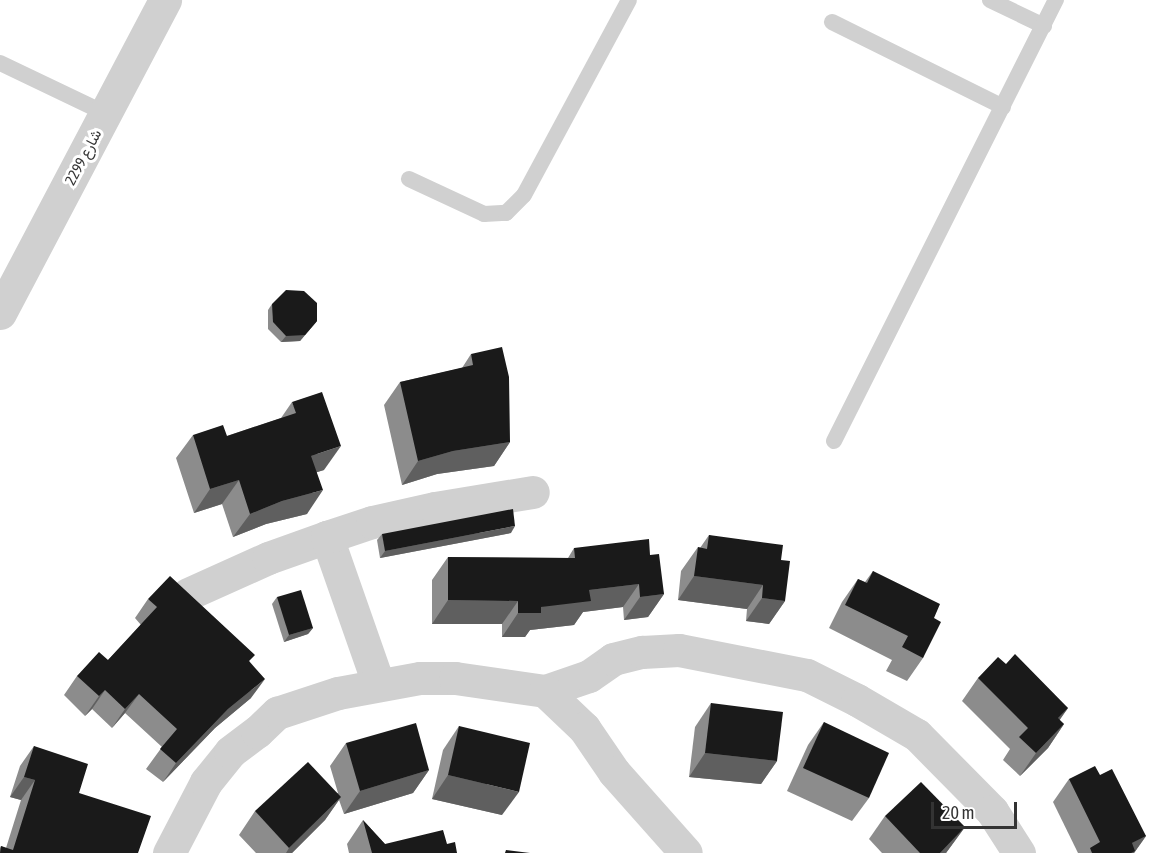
<!DOCTYPE html>
<html>
<head>
<meta charset="utf-8">
<style>
  body { margin:0 }
  #map { position:relative; width:1150px; height:853px; overflow:hidden; background:#fff; font-family:"Asap Condensed",Vazirmatn,sans-serif }
  div>[style] { position:absolute }
  [style*='--x'] { left:calc(var(--x)*1px); top:calc(var(--y)*1px); width:calc(var(--w)*1px); rotate:calc(var(--a)*1deg) }
  .lane>* { height:16px; margin:-8px; padding:0 8px; transform-origin:8px; border-radius:8px; background:#d0d0d0 }
  .street>* { height:33px; margin:-16.5px; padding:0 16.5px; transform-origin:16.5px; border-radius:16.5px; background:#d0d0d0 }
  .wall>* { inset:0; background:#8c8c8c }
  .shaded-wall>* { inset:0; background:#5f5f5f }
  .building>* { inset:0; background:#1a1a1a }
  span { translate:-50% -50%; white-space:nowrap; text-align:center; line-height:1.15; -webkit-text-stroke:6px #fff; paint-order:stroke }
  .street-label { font-size:15px; color:#333 }
  .scale { position:absolute; left:931px; top:802px; width:86px; height:27px; box-sizing:border-box; border:3px solid #333; border-top:0; padding-left:8px; font-size:18px; line-height:21px; white-space:nowrap; color:#333; -webkit-text-stroke:4px #fff; paint-order:stroke }
</style>
</head>
<body>
<div id="map">
  <div class="lane">
    <i style="--x:990;--y:0;--w:60;--a:25.7"></i>
    <i style="--x:832;--y:22;--w:191;--a:26.4"></i>
    <i style="--x:0;--y:63;--w:116;--a:25.5"></i>
    <i style="--x:409;--y:179;--w:83;--a:25"></i>
    <i style="--x:484;--y:214;--w:22;--a:-3"></i>
    <i style="--x:506;--y:213;--w:25;--a:-45"></i>
    <i style="--x:524;--y:195;--w:221;--a:-61.7"></i>
    <i style="--x:834;--y:441;--w:494;--a:-63.3"></i>
  </div>
  <div class="street">
    <i style="--x:0;--y:313;--w:354;--a:-62.2"></i>
    <i style="--x:188;--y:594;--w:88;--a:-24.2"></i>
    <i style="--x:268;--y:558;--w:63;--a:-19.6"></i>
    <i style="--x:378;--y:683;--w:155;--a:-109.3"></i>
    <i style="--x:327;--y:537;--w:47;--a:-18.4"></i>
    <i style="--x:372;--y:522;--w:65;--a:-12.5"></i>
    <i style="--x:435;--y:508;--w:99;--a:-9.3"></i>
    <i style="--x:545;--y:691;--w:46;--a:-18.8"></i>
    <i style="--x:589;--y:676;--w:29;--a:-35"></i>
    <i style="--x:613;--y:659;--w:30;--a:-14"></i>
    <i style="--x:642;--y:652;--w:37;--a:-3"></i>
    <i style="--x:679;--y:650;--w:130;--a:11.1"></i>
    <i style="--x:807;--y:675;--w:56;--a:26.6"></i>
    <i style="--x:857;--y:700;--w:69;--a:30.3"></i>
    <i style="--x:917;--y:735;--w:107;--a:45.4"></i>
    <i style="--x:992;--y:811;--w:50;--a:57.3"></i>
    <i style="--x:169;--y:853;--w:80;--a:-62.5"></i>
    <i style="--x:206;--y:782;--w:38;--a:-51"></i>
    <i style="--x:230;--y:752;--w:34;--a:-37"></i>
    <i style="--x:257;--y:732;--w:28;--a:-44"></i>
    <i style="--x:277;--y:713;--w:64;--a:-18.2"></i>
    <i style="--x:338;--y:693;--w:83;--a:-10.4"></i>
    <i style="--x:420;--y:678;--w:35;--a:0"></i>
    <i style="--x:455;--y:678;--w:91;--a:8.2"></i>
    <i style="--x:545;--y:691;--w:54;--a:43.5"></i>
    <i style="--x:584;--y:728;--w:53;--a:55.7"></i>
    <i style="--x:614;--y:772;--w:108;--a:48.4"></i>
  </div>
  <div class="wall">
    <i style="clip-path:polygon(272px 304px,317px 321px,300px 341px,281px 342px,268px 329px,268px 310px)"></i>
    <i style="clip-path:polygon(471px 354px,510px 442px,494px 466px,437px 474px,402px 485px,384px 405px,400px 382px,462px 368px)"></i>
    <i style="clip-path:polygon(292px 402px,324px 470px,317px 472px,307px 514px,266px 524px,233px 537px,222px 504px,194px 513px,176px 458px,193px 435px,227px 436px,281px 418px)"></i>
    <i style="clip-path:polygon(511px 533px,380px 558px,377px 540px,382px 534px)"></i>
    <i style="clip-path:polygon(709px 535px,781px 560px,785px 601px,769px 624px,746px 621px,747px 609px,678px 600px,681px 571px,698px 547px,700px 548px)"></i>
    <i style="clip-path:polygon(574px 548px,650px 555px,664px 594px,648px 617px,624px 620px,623px 607px,583px 612px,574px 625px,530px 630px,525px 637px,502px 637px,502px 624px,432px 624px,432px 580px,448px 557px,568px 558px)"></i>
    <i style="clip-path:polygon(873px 571px,934px 618px,923px 658px,907px 681px,886px 671px,892px 660px,829px 628px,842px 602px,858px 579px,865px 582px)"></i>
    <i style="clip-path:polygon(277px 597px,313px 628px,308px 634px,284px 642px,272px 604px)"></i>
    <i style="clip-path:polygon(148px 599px,250px 662px,251px 698px,215px 728px,163px 782px,146px 769px,162px 747px,125px 713px,112px 728px,92px 709px,85px 716px,64px 695px,77px 676px,108px 660px,141px 625px,135px 618px)"></i>
    <i style="clip-path:polygon(1006px 664px,1068px 708px,1059px 720px,1064px 724px,1048px 748px,1020px 776px,1003px 760px,1010px 749px,962px 701px,978px 678px)"></i>
    <i style="clip-path:polygon(711px 703px,777px 761px,761px 784px,689px 777px,695px 727px)"></i>
    <i style="clip-path:polygon(824px 722px,869px 798px,852px 821px,787px 791px,808px 745px)"></i>
    <i style="clip-path:polygon(459px 726px,502px 815px,432px 799px,443px 750px)"></i>
    <i style="clip-path:polygon(346px 743px,429px 770px,413px 793px,344px 814px,339px 800px,325px 820px,292px 853px,256px 853px,239px 835px,255px 811px,338px 793px,330px 766px)"></i>
    <i style="clip-path:polygon(34px 746px,79px 793px,138px 853px,0 853px,0 848px,1px 846px,6px 848px,21px 800px,10px 797px,20px 766px)"></i>
    <i style="clip-path:polygon(1100px 775px,1146px 836px,1134px 853px,1078px 853px,1053px 802px,1069px 779px)"></i>
    <i style="clip-path:polygon(885px 816px,965px 827px,946px 853px,882px 853px,869px 839px)"></i>
    <i style="clip-path:polygon(363px 820px,385px 844px,447px 844px,457px 853px,349px 853px,347px 844px)"></i>
  </div>
  <div class="shaded-wall">
    <i style="clip-path:polygon(317px 321px,300px 341px,281px 342px,286px 336px)"></i>
    <i style="clip-path:polygon(510px 442px,494px 466px,437px 474px,402px 485px,418px 461px,453px 451px)"></i>
    <i style="clip-path:polygon(341px 446px,324px 470px,295px 479px,311px 456px)"></i>
    <i style="clip-path:polygon(239px 480px,222px 504px,194px 513px,210px 489px)"></i>
    <i style="clip-path:polygon(323px 490px,307px 514px,266px 524px,233px 537px,250px 514px,282px 501px)"></i>
    <i style="clip-path:polygon(515px 526px,511px 533px,380px 558px,385px 551px)"></i>
    <i style="clip-path:polygon(694px 576px,763px 585px,747px 609px,678px 600px)"></i>
    <i style="clip-path:polygon(639px 584px,623px 607px,583px 612px,574px 625px,530px 630px,525px 637px,502px 637px,518px 613px,541px 607px,589px 590px)"></i>
    <i style="clip-path:polygon(664px 594px,648px 617px,624px 620px,640px 597px)"></i>
    <i style="clip-path:polygon(762px 598px,785px 601px,769px 624px,746px 621px)"></i>
    <i style="clip-path:polygon(448px 600px,518px 601px,502px 624px,432px 624px)"></i>
    <i style="clip-path:polygon(313px 628px,308px 634px,284px 642px,289px 635px)"></i>
    <i style="clip-path:polygon(265px 679px,251px 698px,215px 728px,163px 782px,176px 763px,228px 709px)"></i>
    <i style="clip-path:polygon(105px 690px,92px 709px,85px 716px,99px 696px)"></i>
    <i style="clip-path:polygon(139px 694px,125px 713px,112px 728px,125px 709px)"></i>
    <i style="clip-path:polygon(1068px 708px,1052px 731px,1058px 718px)"></i>
    <i style="clip-path:polygon(1064px 724px,1048px 748px,1020px 776px,1036px 753px)"></i>
    <i style="clip-path:polygon(705px 753px,777px 761px,761px 784px,689px 777px)"></i>
    <i style="clip-path:polygon(429px 770px,413px 793px,344px 814px,360px 791px)"></i>
    <i style="clip-path:polygon(448px 775px,519px 792px,502px 815px,432px 799px)"></i>
    <i style="clip-path:polygon(24px 777px,35px 780px,21px 800px,10px 797px)"></i>
    <i style="clip-path:polygon(341px 797px,325px 820px,292px 853px,286px 853px,289px 848px)"></i>
    <i style="clip-path:polygon(965px 827px,946px 853px,940px 853px)"></i>
    <i style="clip-path:polygon(1146px 836px,1134px 853px,1124px 853px,1132px 843px)"></i>
  </div>
  <div class="building">
    <i style="clip-path:polygon(286px 290px,304px 291px,317px 303px,317px 321px,305px 335px,286px 336px,273px 322px,272px 304px)"></i>
    <i style="clip-path:polygon(502px 347px,509px 377px,510px 442px,453px 451px,418px 461px,400px 382px,473px 365px,471px 354px)"></i>
    <i style="clip-path:polygon(322px 392px,341px 446px,311px 456px,323px 490px,282px 501px,250px 514px,239px 480px,210px 489px,193px 435px,223px 425px,227px 436px,296px 413px,292px 402px)"></i>
    <i style="clip-path:polygon(513px 509px,515px 526px,385px 551px,382px 534px)"></i>
    <i style="clip-path:polygon(709px 535px,783px 545px,781px 560px,790px 561px,785px 601px,762px 598px,763px 585px,694px 576px,698px 547px,707px 549px)"></i>
    <i style="clip-path:polygon(649px 539px,650px 555px,659px 554px,664px 594px,640px 597px,639px 584px,589px 590px,591px 601px,541px 607px,541px 613px,518px 613px,518px 601px,448px 600px,448px 557px,575px 558px,574px 548px)"></i>
    <i style="clip-path:polygon(873px 571px,940px 604px,934px 618px,941px 622px,923px 658px,902px 647px,908px 636px,845px 605px,858px 579px,867px 583px)"></i>
    <i style="clip-path:polygon(170px 576px,255px 655px,249px 661px,265px 679px,228px 709px,176px 763px,160px 749px,177px 729px,139px 694px,125px 709px,105px 690px,99px 696px,77px 676px,99px 652px,108px 660px,143px 622px,157px 607px,148px 599px)"></i>
    <i style="clip-path:polygon(301px 590px,313px 628px,289px 635px,277px 597px)"></i>
    <i style="clip-path:polygon(1015px 654px,1068px 708px,1058px 718px,1064px 724px,1036px 753px,1019px 737px,1028px 728px,978px 678px,998px 657px,1006px 664px)"></i>
    <i style="clip-path:polygon(711px 703px,783px 712px,777px 761px,705px 753px)"></i>
    <i style="clip-path:polygon(824px 722px,889px 753px,869px 798px,803px 768px)"></i>
    <i style="clip-path:polygon(416px 723px,429px 770px,360px 791px,346px 743px)"></i>
    <i style="clip-path:polygon(459px 726px,530px 743px,519px 792px,448px 775px)"></i>
    <i style="clip-path:polygon(34px 746px,88px 764px,79px 793px,151px 816px,138px 853px,0 853px,1px 846px,13px 850px,35px 780px,24px 777px)"></i>
    <i style="clip-path:polygon(308px 762px,341px 797px,289px 848px,255px 811px)"></i>
    <i style="clip-path:polygon(1095px 766px,1100px 775px,1112px 769px,1146px 836px,1132px 843px,1135px 851px,1131px 853px,1092px 853px,1090px 848px,1100px 842px,1069px 779px)"></i>
    <i style="clip-path:polygon(921px 782px,965px 827px,940px 853px,920px 853px,885px 816px)"></i>
    <i style="clip-path:polygon(363px 820px,385px 844px,443px 830px,447px 844px,455px 842px,457px 853px,372px 853px)"></i>
    <i style="clip-path:polygon(506px 850px,530px 853px,505px 853px)"></i>
  </div>
  <div class="street-label">
    <span style="left:83px;top:157px;rotate:-62deg">شارع 2299</span>
  </div>
  <div class="scale">20 m</div>
</div>
</body>
</html>
